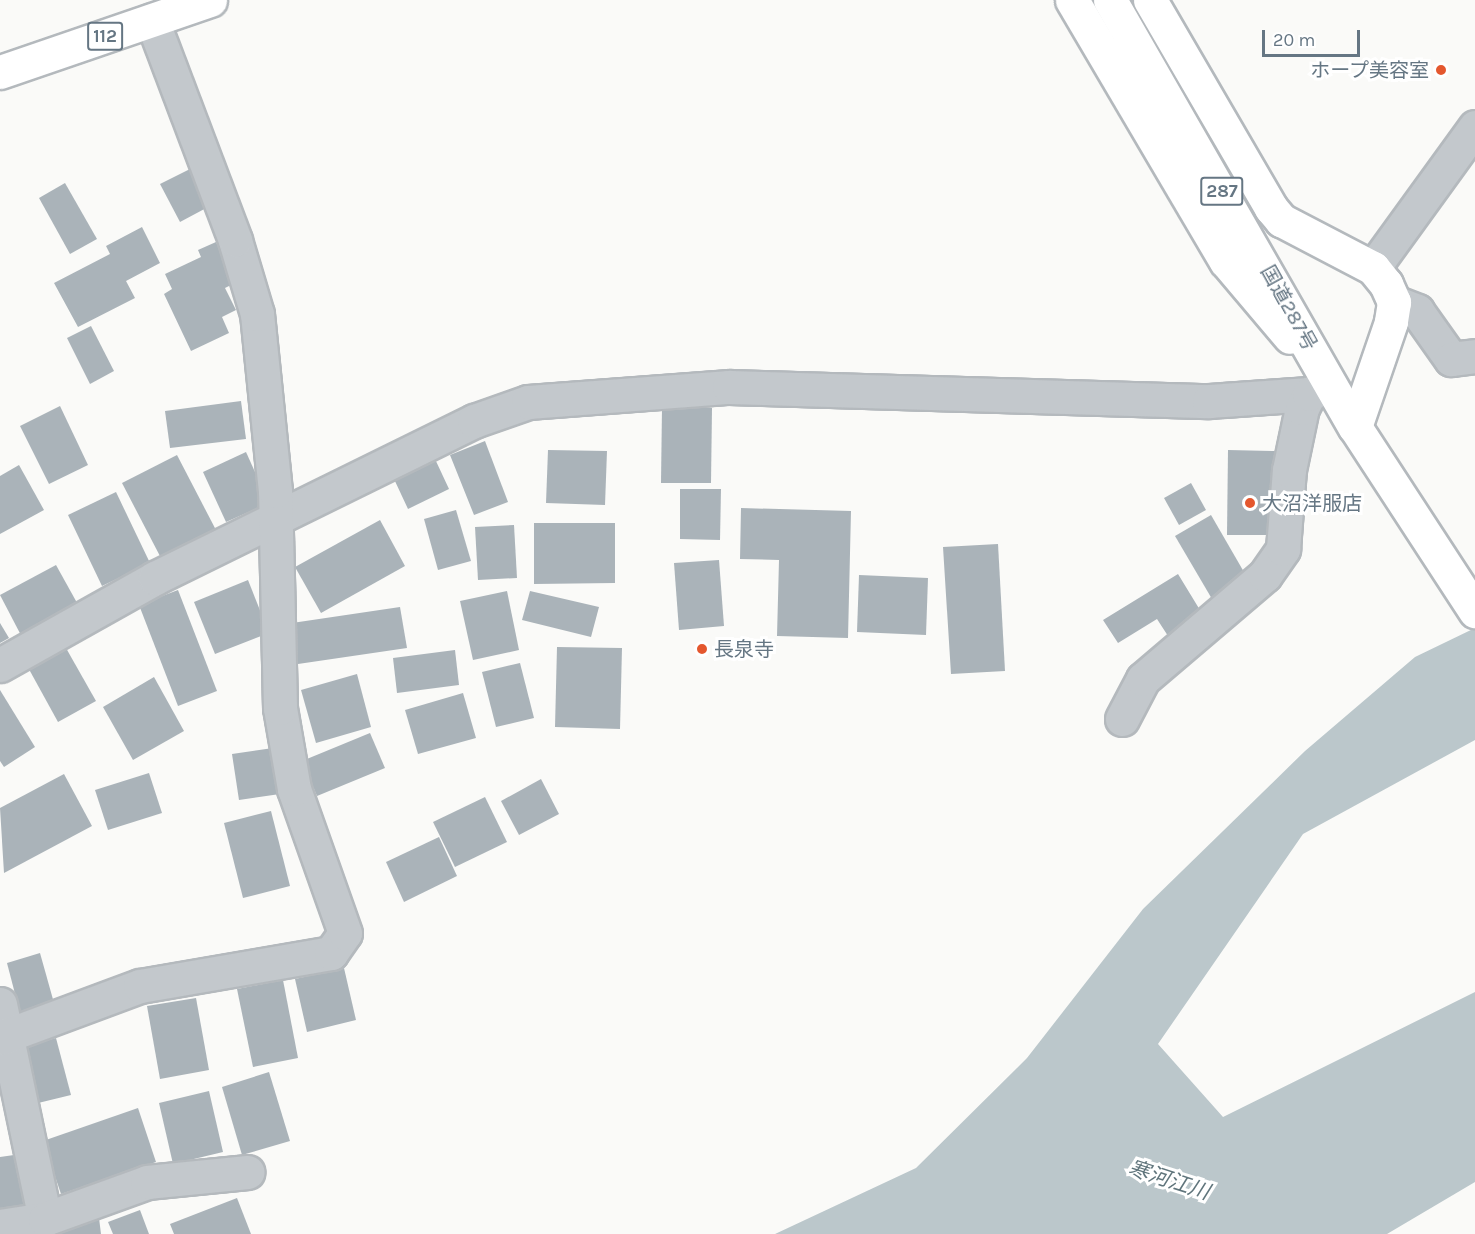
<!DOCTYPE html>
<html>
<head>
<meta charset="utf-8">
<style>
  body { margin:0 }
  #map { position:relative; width:1475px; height:1234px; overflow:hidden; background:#fafaf8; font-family:Karla,"Noto Sans JP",sans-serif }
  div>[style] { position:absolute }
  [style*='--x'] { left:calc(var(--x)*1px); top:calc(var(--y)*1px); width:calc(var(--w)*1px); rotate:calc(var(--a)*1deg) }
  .water>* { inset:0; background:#bbc7cb }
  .building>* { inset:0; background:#aab3b9 }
  .roads { filter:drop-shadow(2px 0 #b4b9bd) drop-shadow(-2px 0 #b4b9bd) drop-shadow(0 2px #b4b9bd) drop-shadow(0 -2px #b4b9bd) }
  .minor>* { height:33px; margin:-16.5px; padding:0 16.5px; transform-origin:16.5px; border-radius:16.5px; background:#c3c8cc }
  .highway>* { height:33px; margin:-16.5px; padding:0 16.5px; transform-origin:16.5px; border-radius:16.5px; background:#fff }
  .dots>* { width:16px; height:16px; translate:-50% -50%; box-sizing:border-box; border:3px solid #fff; border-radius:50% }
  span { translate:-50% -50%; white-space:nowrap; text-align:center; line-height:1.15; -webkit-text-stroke:6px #fff; paint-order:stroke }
  .shield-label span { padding:2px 4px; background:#fff; border:2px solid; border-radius:4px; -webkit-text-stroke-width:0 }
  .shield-label { font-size:18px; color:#657683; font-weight:700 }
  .poi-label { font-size:20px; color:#657683 }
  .right { translate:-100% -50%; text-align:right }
  .left { translate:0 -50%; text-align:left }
  .street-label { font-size:20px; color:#657683 }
  .water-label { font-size:21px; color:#60757c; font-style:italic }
  .scale { position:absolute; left:1262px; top:30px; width:98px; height:27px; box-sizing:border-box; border:3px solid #657683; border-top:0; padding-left:8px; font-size:18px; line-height:21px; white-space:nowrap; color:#657683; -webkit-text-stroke:4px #fff; paint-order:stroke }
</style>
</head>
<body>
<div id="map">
  <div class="water">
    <i style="clip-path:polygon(1475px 628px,1475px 740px,1303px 834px,1158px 1044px,1223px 1117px,1475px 992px,1475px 1182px,1387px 1234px,775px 1234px,916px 1168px,1027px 1058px,1143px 909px,1305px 751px,1415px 657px)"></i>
  </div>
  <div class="building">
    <i style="clip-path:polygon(190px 169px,210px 206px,180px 222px,160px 184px)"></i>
    <i style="clip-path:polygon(65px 183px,97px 239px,70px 254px,39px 198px)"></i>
    <i style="clip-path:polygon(142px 227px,160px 263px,126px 281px,135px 298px,78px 327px,54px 283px,110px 254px,106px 246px)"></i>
    <i style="clip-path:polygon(216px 242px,235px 283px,225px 288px,236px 310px,222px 317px,229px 333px,191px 351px,164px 294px,172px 289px,165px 274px,201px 257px,198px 250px)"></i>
    <i style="clip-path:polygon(91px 326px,114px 371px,90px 384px,67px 338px)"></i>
    <i style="clip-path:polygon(241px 401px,246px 439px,170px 448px,165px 411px)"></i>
    <i style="clip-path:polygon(60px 406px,88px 465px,49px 484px,20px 426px)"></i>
    <i style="clip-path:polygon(662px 407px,712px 408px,711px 483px,661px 483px)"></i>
    <i style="clip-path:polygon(485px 441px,508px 502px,474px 515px,450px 455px)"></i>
    <i style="clip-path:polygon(548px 450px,607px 451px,605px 505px,546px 503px)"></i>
    <i style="clip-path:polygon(1228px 450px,1276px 451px,1275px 535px,1227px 535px)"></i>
    <i style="clip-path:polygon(246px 452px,269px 503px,226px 522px,203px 472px)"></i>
    <i style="clip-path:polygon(177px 455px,217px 532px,162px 560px,122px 483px)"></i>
    <i style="clip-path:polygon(435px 459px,449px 489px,408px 509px,394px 479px)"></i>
    <i style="clip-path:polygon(19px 465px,44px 510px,0 534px,0 476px)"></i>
    <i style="clip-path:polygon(1191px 483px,1206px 510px,1179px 525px,1164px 498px)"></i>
    <i style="clip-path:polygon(680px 489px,721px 489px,720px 540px,680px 539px)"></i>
    <i style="clip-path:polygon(116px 492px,150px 563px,102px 586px,68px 515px)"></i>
    <i style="clip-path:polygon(741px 508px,851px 511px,848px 638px,777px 636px,779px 560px,740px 559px)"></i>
    <i style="clip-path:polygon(456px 510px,471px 561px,438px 570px,424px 519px)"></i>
    <i style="clip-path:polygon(1211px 515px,1248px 579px,1212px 599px,1175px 536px)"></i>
    <i style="clip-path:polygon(380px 520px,405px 566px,321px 613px,295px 567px)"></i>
    <i style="clip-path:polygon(534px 523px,615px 523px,615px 583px,534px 584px)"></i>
    <i style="clip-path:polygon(514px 525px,517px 578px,478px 580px,475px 527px)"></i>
    <i style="clip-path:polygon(998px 544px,1005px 671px,951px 674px,943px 547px)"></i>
    <i style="clip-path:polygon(719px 560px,724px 626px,679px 630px,674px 563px)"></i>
    <i style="clip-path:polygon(56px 565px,81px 610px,24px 641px,0 595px)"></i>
    <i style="clip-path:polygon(1178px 574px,1203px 615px,1168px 636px,1157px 619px,1118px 643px,1103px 620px)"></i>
    <i style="clip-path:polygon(859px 575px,928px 578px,926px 635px,857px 632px)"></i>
    <i style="clip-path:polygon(248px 580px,269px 633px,215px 654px,194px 602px)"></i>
    <i style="clip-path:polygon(178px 590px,217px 691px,178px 706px,139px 605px)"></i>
    <i style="clip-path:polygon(507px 591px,519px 650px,473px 660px,460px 601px)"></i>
    <i style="clip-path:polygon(530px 591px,599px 607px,591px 637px,522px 620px)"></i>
    <i style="clip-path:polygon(400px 607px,407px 648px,298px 664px,292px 623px)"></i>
    <i style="clip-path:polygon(0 623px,9px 638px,0 643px)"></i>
    <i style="clip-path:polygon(62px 641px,96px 701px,58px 722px,25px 662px)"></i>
    <i style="clip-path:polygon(557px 647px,622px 648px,620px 729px,555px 727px)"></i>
    <i style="clip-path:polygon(455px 650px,459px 685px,397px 693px,393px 658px)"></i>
    <i style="clip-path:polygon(520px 663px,534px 718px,496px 727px,482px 672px)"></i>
    <i style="clip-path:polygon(357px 674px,371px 727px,316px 743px,301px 690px)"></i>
    <i style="clip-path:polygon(154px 677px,184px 731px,133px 760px,103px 707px)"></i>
    <i style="clip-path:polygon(0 690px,35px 747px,4px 767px,0 761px)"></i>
    <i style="clip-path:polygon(463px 693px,476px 738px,418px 754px,405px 710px)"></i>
    <i style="clip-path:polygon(370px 733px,385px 768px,317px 796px,302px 761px)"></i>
    <i style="clip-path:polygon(273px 748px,280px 794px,239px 800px,232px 754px)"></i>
    <i style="clip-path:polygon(149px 773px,162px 813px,108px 830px,95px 790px)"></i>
    <i style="clip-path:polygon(64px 774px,92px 826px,4px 873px,0 808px)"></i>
    <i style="clip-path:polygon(541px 779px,559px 814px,519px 835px,501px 801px)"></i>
    <i style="clip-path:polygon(485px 797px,507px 842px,455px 867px,433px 822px)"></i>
    <i style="clip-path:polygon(271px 811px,290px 886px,243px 898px,224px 823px)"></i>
    <i style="clip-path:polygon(439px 837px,457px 876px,404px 902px,386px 862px)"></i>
    <i style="clip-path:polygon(40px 953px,54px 1003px,20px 1013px,7px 963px)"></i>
    <i style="clip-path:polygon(344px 968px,356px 1020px,307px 1032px,295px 979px)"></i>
    <i style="clip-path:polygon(283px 980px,298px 1058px,253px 1067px,237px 989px)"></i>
    <i style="clip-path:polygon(196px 998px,209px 1070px,160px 1079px,147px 1006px)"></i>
    <i style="clip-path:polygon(56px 1038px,71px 1095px,34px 1104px,19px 1048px)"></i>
    <i style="clip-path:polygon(269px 1072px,290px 1141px,242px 1155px,222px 1087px)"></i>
    <i style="clip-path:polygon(209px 1091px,223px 1152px,173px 1164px,159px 1103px)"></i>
    <i style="clip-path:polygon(138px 1108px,156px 1162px,61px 1194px,43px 1141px)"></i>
    <i style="clip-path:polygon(14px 1155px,25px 1211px,0 1216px,0 1157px)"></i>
    <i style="clip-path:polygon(237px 1198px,251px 1234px,174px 1234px,170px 1224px)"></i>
    <i style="clip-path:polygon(140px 1210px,149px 1234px,113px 1234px,108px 1222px)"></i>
    <i style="clip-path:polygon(99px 1218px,101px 1234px,51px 1234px,50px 1222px)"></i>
  </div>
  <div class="roads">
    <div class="minor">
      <i style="--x:1373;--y:268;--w:174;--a:-54.1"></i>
      <i style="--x:1394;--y:302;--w:25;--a:21"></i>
      <i style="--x:1417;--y:311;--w:59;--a:54.7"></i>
      <i style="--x:1451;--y:359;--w:24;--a:-7"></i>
      <i style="--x:0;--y:665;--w:178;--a:-29.3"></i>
      <i style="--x:155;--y:578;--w:356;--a:-26.2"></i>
      <i style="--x:474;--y:421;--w:57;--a:-19.4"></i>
      <i style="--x:528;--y:402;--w:202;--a:-4.3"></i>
      <i style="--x:729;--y:387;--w:480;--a:1.7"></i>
      <i style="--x:1209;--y:401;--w:100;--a:-4"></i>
      <i style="--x:1122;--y:719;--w:45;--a:-62.3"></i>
      <i style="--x:1143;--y:679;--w:160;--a:-40.4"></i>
      <i style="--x:1265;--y:575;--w:32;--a:-55"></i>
      <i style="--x:1283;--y:549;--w:79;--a:-85.7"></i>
      <i style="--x:1289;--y:470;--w:63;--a:-78.2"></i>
      <i style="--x:1302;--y:408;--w:16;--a:-63"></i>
      <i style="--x:1309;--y:394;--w:19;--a:-25"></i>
      <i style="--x:0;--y:1004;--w:220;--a:78.2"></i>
      <i style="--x:45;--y:1219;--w:46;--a:171.2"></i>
      <i style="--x:0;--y:1038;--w:149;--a:-20.4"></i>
      <i style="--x:140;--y:986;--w:194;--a:-9.8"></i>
      <i style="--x:331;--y:953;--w:24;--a:-55"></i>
      <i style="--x:345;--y:933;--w:153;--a:-109.5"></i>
      <i style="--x:294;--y:789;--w:82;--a:-99.8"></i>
      <i style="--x:280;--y:708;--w:217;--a:-91.3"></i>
      <i style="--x:275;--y:491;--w:178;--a:-95.8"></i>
      <i style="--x:257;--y:314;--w:77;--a:-106.6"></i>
      <i style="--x:235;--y:240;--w:235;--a:-110.7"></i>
      <i style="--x:45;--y:1219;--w:109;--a:-19.9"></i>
      <i style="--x:147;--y:1182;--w:101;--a:-5.7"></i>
    </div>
    <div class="highway">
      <i style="--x:1072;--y:0;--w:303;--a:59.5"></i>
      <i style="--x:1226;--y:261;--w:99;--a:49.9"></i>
      <i style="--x:1110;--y:0;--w:492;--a:60.2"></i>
      <i style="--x:1355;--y:427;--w:220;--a:56.9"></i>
      <i style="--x:1150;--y:0;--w:241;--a:59.8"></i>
      <i style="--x:1271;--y:208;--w:16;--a:50"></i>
      <i style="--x:1281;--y:220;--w:104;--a:27.6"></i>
      <i style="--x:1373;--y:268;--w:21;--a:51"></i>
      <i style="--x:1386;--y:284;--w:20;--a:66"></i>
      <i style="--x:1394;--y:302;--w:20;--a:99"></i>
      <i style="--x:1391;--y:322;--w:111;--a:108.9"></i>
      <i style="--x:0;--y:72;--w:222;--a:-18.9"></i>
    </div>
  </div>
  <div class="dots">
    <i style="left:1441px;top:70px;background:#e4572e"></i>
    <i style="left:1250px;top:503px;background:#e4572e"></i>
    <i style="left:702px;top:649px;background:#e4572e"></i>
  </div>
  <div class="shield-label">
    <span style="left:105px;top:36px">112</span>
    <span style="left:1222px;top:191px">287</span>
  </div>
  <div class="poi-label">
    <span class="right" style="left:1429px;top:70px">ホープ美容室</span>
    <span class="left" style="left:1262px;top:503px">大沼洋服店</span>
    <span class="left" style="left:714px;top:649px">長泉寺</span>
  </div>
  <div class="street-label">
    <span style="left:1289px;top:308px;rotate:61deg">国道287号</span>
  </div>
  <div class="water-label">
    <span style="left:1169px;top:1180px;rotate:18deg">寒河江川</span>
  </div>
  <div class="scale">20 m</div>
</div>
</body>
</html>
